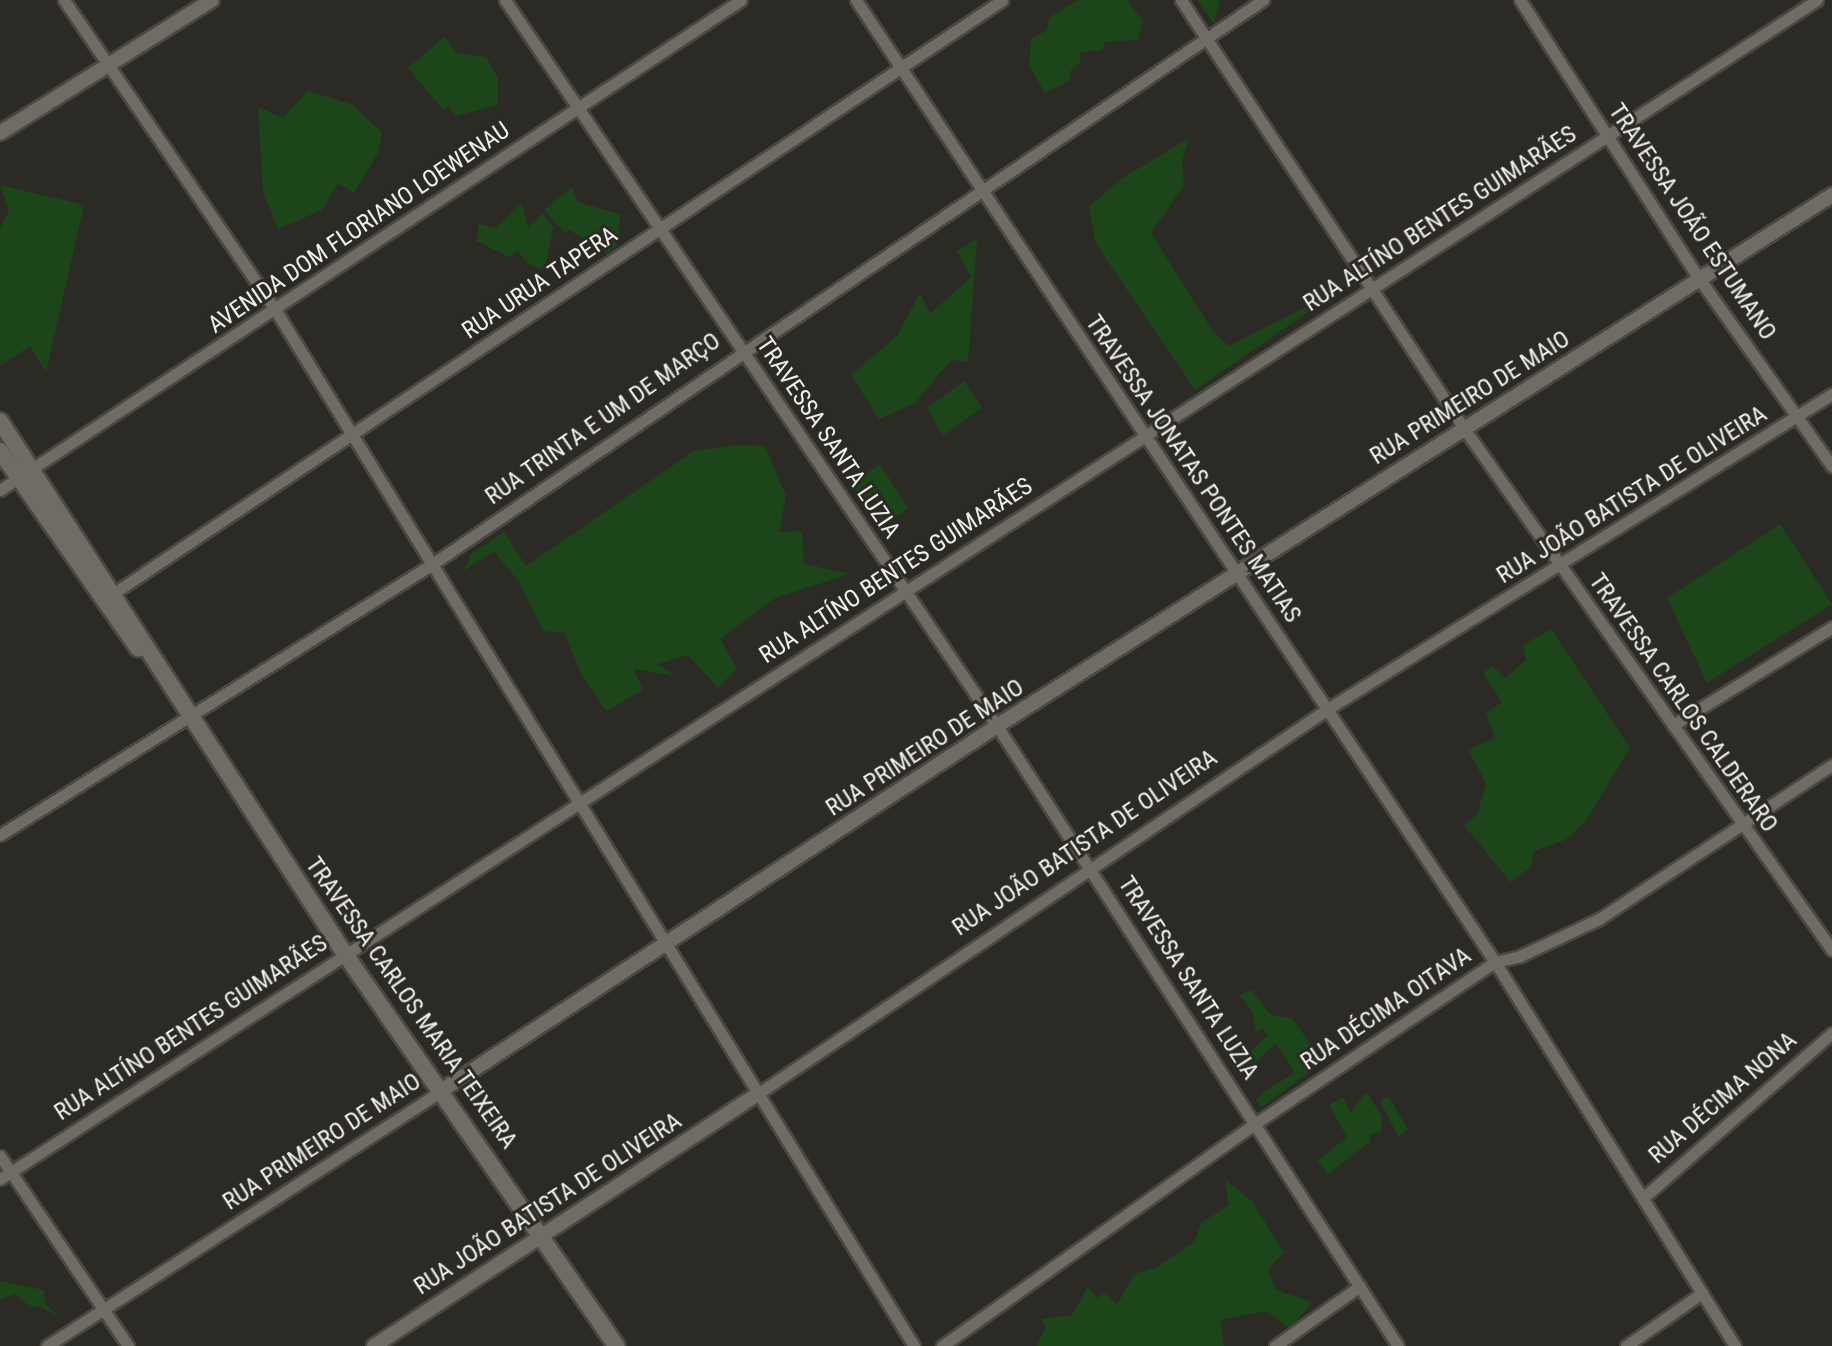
<!DOCTYPE html>
<html>
<head>
<meta charset="utf-8">
<style>
  body { margin:0 }
  #map { position:relative; width:1832px; height:1346px; overflow:hidden; background:#2c2a24; font-family:"Roboto Condensed",sans-serif }
  div>[style] { position:absolute }
  [style*='--x'] { left:calc(var(--x)*1px); top:calc(var(--y)*1px); width:calc(var(--w)*1px); rotate:calc(var(--a)*1deg) }
  .green>* { inset:0; background:#1c461a }
  .roads { filter:drop-shadow(2px 0 #4a4842) drop-shadow(-2px 0 #4a4842) drop-shadow(0 2px #4a4842) drop-shadow(0 -2px #4a4842) }
  .minor>* { height:11px; margin:-5.5px; padding:0 5.5px; transform-origin:5.5px; border-radius:5.5px; background:#6e6c64 }
  .tertiary>* { height:14px; margin:-7px; padding:0 7px; transform-origin:7px; border-radius:7px; background:#6e6c64 }
  .secondary>* { height:16px; margin:-8px; padding:0 8px; transform-origin:8px; border-radius:8px; background:#6e6c64 }
  span { translate:-50% -50%; white-space:nowrap; text-align:center; line-height:1.15; -webkit-text-stroke:6px #2c2a24; paint-order:stroke }
  .street-label { font-size:24px; color:#f0efea }
</style>
</head>
<body>
<div id="map">
  <div class="green">
    <i style="clip-path:polygon(1078px 0,1127px 0,1143px 20px,1138px 40px,1105px 42px,1102px 50px,1079px 53px,1081px 61px,1071px 70px,1069px 81px,1045px 93px,1029px 66px,1031px 39px,1047px 30px,1049px 18px)"></i>
    <i style="clip-path:polygon(1197px 0,1220px 0,1214px 24px)"></i>
    <i style="clip-path:polygon(444px 37px,457px 53px,486px 57px,498px 78px,498px 105px,456px 116px,448px 106px,443px 110px,408px 68px)"></i>
    <i style="clip-path:polygon(308px 91px,351px 104px,382px 132px,378px 153px,354px 193px,338px 183px,322px 210px,278px 229px,263px 193px,258px 107px,283px 118px)"></i>
    <i style="clip-path:polygon(1189px 138px,1182px 161px,1184px 185px,1151px 233px,1214px 333px,1229px 346px,1346px 286px,1195px 390px,1096px 244px,1089px 207px,1121px 179px)"></i>
    <i style="clip-path:polygon(0 185px,84px 205px,46px 372px,30px 346px,0 366px,0 228px,9px 212px)"></i>
    <i style="clip-path:polygon(572px 187px,577px 202px,620px 214px,618px 244px,607px 255px,570px 230px,565px 233px,544px 210px)"></i>
    <i style="clip-path:polygon(522px 203px,528px 227px,543px 213px,553px 227px,545px 270px,528px 264px,518px 251px,509px 257px,476px 241px,479px 224px,496px 228px)"></i>
    <i style="clip-path:polygon(977px 238px,968px 362px,951px 360px,915px 403px,879px 419px,851px 375px,897px 336px,920px 293px,930px 314px,971px 277px,957px 251px)"></i>
    <i style="clip-path:polygon(964px 381px,982px 408px,943px 436px,927px 408px)"></i>
    <i style="clip-path:polygon(737px 445px,765px 446px,786px 496px,779px 532px,802px 531px,804px 564px,850px 574px,775px 598px,720px 639px,737px 668px,718px 688px,688px 655px,657px 664px,675px 676px,634px 669px,643px 690px,606px 711px,580px 672px,565px 633px,543px 631px,519px 582px,494px 551px,463px 571px,472px 553px,504px 532px,526px 566px,694px 451px)"></i>
    <i style="clip-path:polygon(880px 464px,908px 508px,879px 529px,851px 484px)"></i>
    <i style="clip-path:polygon(1780px 524px,1832px 604px,1707px 683px,1667px 598px)"></i>
    <i style="clip-path:polygon(1551px 629px,1630px 748px,1586px 821px,1565px 840px,1534px 851px,1531px 867px,1510px 882px,1464px 825px,1477px 815px,1486px 783px,1468px 750px,1495px 738px,1486px 713px,1502px 702px,1483px 673px,1493px 666px,1505px 678px,1526px 660px,1523px 645px)"></i>
    <i style="clip-path:polygon(1252px 990px,1271px 1015px,1292px 1018px,1323px 1062px,1262px 1107px,1256px 1100px,1266px 1090px,1295px 1073px,1276px 1043px,1240px 1076px,1234px 1067px,1267px 1036px,1264px 1029px,1256px 1032px,1253px 1013px,1240px 995px)"></i>
    <i style="clip-path:polygon(1366px 1092px,1382px 1116px,1381px 1132px,1370px 1134px,1370px 1142px,1328px 1174px,1317px 1161px,1347px 1137px,1329px 1105px,1343px 1097px,1350px 1113px)"></i>
    <i style="clip-path:polygon(1388px 1096px,1408px 1129px,1398px 1136px,1380px 1101px)"></i>
    <i style="clip-path:polygon(1225px 1180px,1252px 1201px,1284px 1253px,1268px 1269px,1276px 1290px,1312px 1302px,1290px 1329px,1266px 1311px,1220px 1320px,1224px 1346px,1037px 1346px,1045px 1327px,1041px 1319px,1072px 1315px,1088px 1287px,1097px 1298px,1106px 1292px,1117px 1305px,1134px 1274px,1157px 1267px,1195px 1241px,1201px 1223px,1229px 1205px)"></i>
    <i style="clip-path:polygon(0 1281px,44px 1290px,45px 1304px,61px 1318px,39px 1306px,31px 1308px,16px 1294px,0 1299px)"></i>
  </div>
  <div class="roads">
    <div class="minor">
      <i style="--x:64;--y:0;--w:376;--a:55.7"></i>
      <i style="--x:276;--y:311;--w:1216;--a:58.35"></i>
      <i style="--x:505;--y:0;--w:877;--a:55.88"></i>
      <i style="--x:997;--y:726;--w:738;--a:57.11"></i>
      <i style="--x:856;--y:0;--w:1155;--a:56.41"></i>
      <i style="--x:1495;--y:962;--w:453;--a:58"></i>
      <i style="--x:1181;--y:0;--w:512;--a:56.56"></i>
      <i style="--x:1463;--y:427;--w:640;--a:54.8"></i>
      <i style="--x:1520;--y:0;--w:329;--a:57.3"></i>
      <i style="--x:1698;--y:277;--w:232;--a:54.7"></i>
      <i style="--x:0;--y:490;--w:888;--a:-33.48"></i>
      <i style="--x:108;--y:597;--w:1075;--a:-33.73"></i>
      <i style="--x:1673;--y:725;--w:187;--a:-31.6"></i>
      <i style="--x:0;--y:835;--w:509;--a:-32.07"></i>
      <i style="--x:431;--y:565;--w:1006;--a:-34.18"></i>
      <i style="--x:759;--y:1093;--w:684;--a:-34.04"></i>
      <i style="--x:1326;--y:710;--w:597;--a:-31.99"></i>
      <i style="--x:0;--y:1156;--w:229;--a:56"></i>
      <i style="--x:0;--y:1179;--w:2166;--a:-32.98"></i>
      <i style="--x:1644;--y:1197;--w:249;--a:-41.1"></i>
      <i style="--x:47;--y:1346;--w:469;--a:-32.9"></i>
      <i style="--x:942;--y:1346;--w:385;--a:-35.4"></i>
      <i style="--x:1256;--y:1123;--w:288;--a:-34"></i>
      <i style="--x:1495;--y:962;--w:26;--a:-13"></i>
      <i style="--x:1520;--y:956;--w:87;--a:-25.1"></i>
      <i style="--x:1599;--y:919;--w:279;--a:-33.5"></i>
      <i style="--x:1275;--y:1346;--w:104;--a:-35.2"></i>
      <i style="--x:1626;--y:1346;--w:93;--a:-34.9"></i>
    </div>
    <div class="tertiary">
      <i style="--x:0;--y:133;--w:250;--a:-32.1"></i>
      <i style="--x:441;--y:1091;--w:665;--a:-33.28"></i>
      <i style="--x:997;--y:726;--w:990;--a:-32.45"></i>
      <i style="--x:374;--y:1346;--w:461;--a:-33.3"></i>
    </div>
    <div class="secondary">
      <i style="--x:0;--y:421;--w:635;--a:57.09"></i>
      <i style="--x:345;--y:954;--w:477;--a:55.3"></i>
      <i style="--x:0;--y:451;--w:241;--a:55"></i>
    </div>
  </div>
  <div class="street-label">
    <span style="left:1440px;top:219px;rotate:-33deg">RUA ALTÍNO BENTES GUIMARÃES</span>
    <span style="left:1692px;top:222px;rotate:56deg">TRAVESSA JOÃO ESTUMANO</span>
    <span style="left:359px;top:228px;rotate:-34deg">AVENIDA DOM FLORIANO LOEWENAU</span>
    <span style="left:540px;top:283px;rotate:-34deg">RUA URUA TAPERA</span>
    <span style="left:1470px;top:398px;rotate:-32deg">RUA PRIMEIRO DE MAIO</span>
    <span style="left:603px;top:419px;rotate:-35deg">RUA TRINTA E UM DE MARÇO</span>
    <span style="left:828px;top:438px;rotate:56deg">TRAVESSA SANTA LUZIA</span>
    <span style="left:1193px;top:469px;rotate:56deg">TRAVESSA JONATAS PONTES MATIAS</span>
    <span style="left:1632px;top:495px;rotate:-32deg">RUA JOÃO BATISTA DE OLIVEIRA</span>
    <span style="left:896px;top:571px;rotate:-33deg">RUA ALTÍNO BENTES GUIMARÃES</span>
    <span style="left:1683px;top:703px;rotate:55deg">TRAVESSA CARLOS CALDERARO</span>
    <span style="left:925px;top:748px;rotate:-33deg">RUA PRIMEIRO DE MAIO</span>
    <span style="left:1085px;top:843px;rotate:-34deg">RUA JOÃO BATISTA DE OLIVEIRA</span>
    <span style="left:1188px;top:978px;rotate:57deg">TRAVESSA SANTA LUZIA</span>
    <span style="left:411px;top:1003px;rotate:55deg">TRAVESSA CARLOS MARIA TEIXEIRA</span>
    <span style="left:1386px;top:1009px;rotate:-34deg">RUA DÉCIMA OITAVA</span>
    <span style="left:191px;top:1028px;rotate:-33deg">RUA ALTÍNO BENTES GUIMARÃES</span>
    <span style="left:1723px;top:1098px;rotate:-41deg">RUA DÉCIMA NONA</span>
    <span style="left:322px;top:1142px;rotate:-33deg">RUA PRIMEIRO DE MAIO</span>
    <span style="left:548px;top:1204px;rotate:-33deg">RUA JOÃO BATISTA DE OLIVEIRA</span>
  </div>
</div>
</body>
</html>
